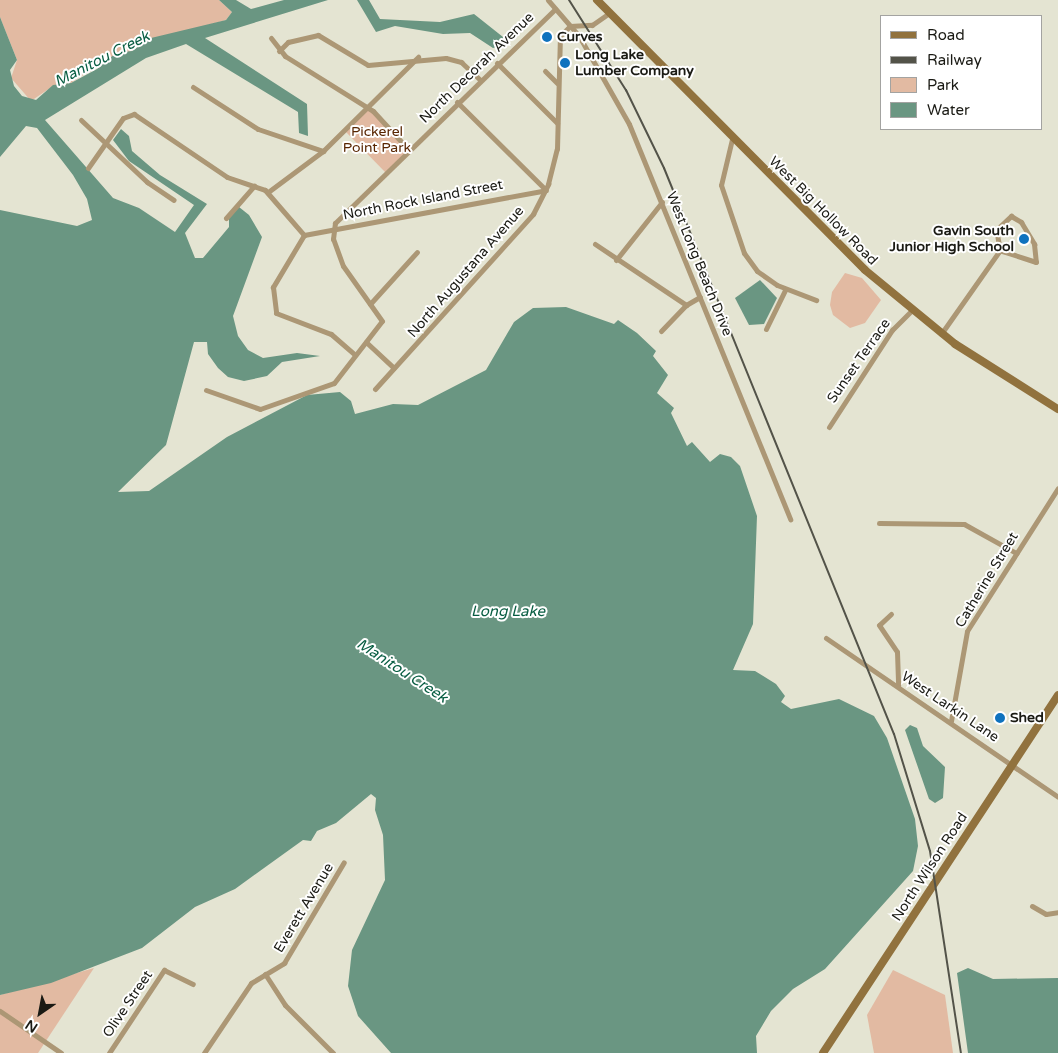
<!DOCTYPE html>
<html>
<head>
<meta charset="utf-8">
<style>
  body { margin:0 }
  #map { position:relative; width:1058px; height:1053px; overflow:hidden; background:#e4e4d2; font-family:"Varela Round",sans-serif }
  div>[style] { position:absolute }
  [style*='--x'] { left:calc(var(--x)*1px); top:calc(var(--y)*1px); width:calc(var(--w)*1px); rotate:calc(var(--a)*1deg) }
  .green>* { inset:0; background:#e2baa2 }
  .water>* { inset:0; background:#6a9682 }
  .street>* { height:5px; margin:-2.5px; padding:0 2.5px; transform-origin:2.5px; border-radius:2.5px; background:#ac9775 }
  .secondary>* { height:8px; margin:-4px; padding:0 4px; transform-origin:4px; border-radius:4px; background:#91723e }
  .rail>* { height:2px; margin:-1px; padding:0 1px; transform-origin:1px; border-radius:1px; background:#535349 }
  .dots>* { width:14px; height:14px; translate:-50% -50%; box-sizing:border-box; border:2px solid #fff; border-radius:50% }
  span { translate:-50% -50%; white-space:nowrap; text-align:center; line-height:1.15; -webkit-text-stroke:4px #fff; paint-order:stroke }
  .poi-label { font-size:14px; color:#1a1a14; font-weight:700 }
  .left { translate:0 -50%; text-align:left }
  .right { translate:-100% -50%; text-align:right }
  .street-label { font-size:14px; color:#1a1a14 }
  .park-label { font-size:14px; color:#582500 }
  .water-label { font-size:15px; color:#095e43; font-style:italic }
  .legend { position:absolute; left:880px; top:15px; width:162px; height:115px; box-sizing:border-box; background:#fff; border:1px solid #a3a3a1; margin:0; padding:6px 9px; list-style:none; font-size:15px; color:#1a1a14 }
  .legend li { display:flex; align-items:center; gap:10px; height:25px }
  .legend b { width:25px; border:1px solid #a3a3a1 }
  .north { position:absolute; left:15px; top:988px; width:50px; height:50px; -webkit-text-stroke:4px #fff; paint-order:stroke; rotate:213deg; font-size:14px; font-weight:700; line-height:20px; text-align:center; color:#1a1a14 }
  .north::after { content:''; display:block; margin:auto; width:18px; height:22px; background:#1a1a14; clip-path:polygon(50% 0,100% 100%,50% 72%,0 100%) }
</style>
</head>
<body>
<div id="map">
  <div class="green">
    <i style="clip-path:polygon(0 0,219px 0,232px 12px,226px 20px,136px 45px,132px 51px,109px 58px,71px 83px,53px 86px,31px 101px,11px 78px,17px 60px,0 17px)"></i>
    <i style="clip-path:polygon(367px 107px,409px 150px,386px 173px,344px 130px)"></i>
    <i style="clip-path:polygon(845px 273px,862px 278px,881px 300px,865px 323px,850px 328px,833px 315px,830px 305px,832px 292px)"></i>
    <i style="clip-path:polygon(94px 968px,38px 1053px,0 1053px,0 995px)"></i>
    <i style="clip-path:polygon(893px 970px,945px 995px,953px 1053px,874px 1053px,867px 1015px)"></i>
  </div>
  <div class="water">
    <i style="clip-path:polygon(219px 0,236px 0,251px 9px,284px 0,328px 0,205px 38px,307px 104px,308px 136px,299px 133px,298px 112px,186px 44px,146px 58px,45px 120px,113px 198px,139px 208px,175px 232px,194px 205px,129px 161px,113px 140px,121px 129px,129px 136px,132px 151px,160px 175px,207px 204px,185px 233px,195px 258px,203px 258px,229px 227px,229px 217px,239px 207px,249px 215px,262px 237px,233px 316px,238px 336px,248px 350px,263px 358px,297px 353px,320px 356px,282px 362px,267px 376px,244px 381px,228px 377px,218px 368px,208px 354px,207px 342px,194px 342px,166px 445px,118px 492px,149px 491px,227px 437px,307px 395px,340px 392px,351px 401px,355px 414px,393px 404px,418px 405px,486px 370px,514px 322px,533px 308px,566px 307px,614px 324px,618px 320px,637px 333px,656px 351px,653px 356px,668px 375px,657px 393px,674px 408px,671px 413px,687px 446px,692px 442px,710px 462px,720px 454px,731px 457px,740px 466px,757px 516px,753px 624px,733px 670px,755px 671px,776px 684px,785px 696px,781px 702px,791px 709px,839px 699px,874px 716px,887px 738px,915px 819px,918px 846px,913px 871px,825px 969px,793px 989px,771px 1011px,756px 1036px,757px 1053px,391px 1053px,358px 1016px,348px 986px,352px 950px,385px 880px,383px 835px,375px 810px,376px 798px,371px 794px,336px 823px,317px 831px,311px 841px,303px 840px,235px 889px,195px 907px,142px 948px,51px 983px,0 995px,0 210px,77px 226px,92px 220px,87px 199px,73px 175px,37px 128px,26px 126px,0 157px,0 17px,17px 60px,10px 70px,14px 86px,22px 96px,36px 100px,53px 85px,71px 83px,97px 69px,116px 53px,132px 51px,151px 38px,226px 20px,232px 12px)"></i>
    <i style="clip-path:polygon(357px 0,369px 0,380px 19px,440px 22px,474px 14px,503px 37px,502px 46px,493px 48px,470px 33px,443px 34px,395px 26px,376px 32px)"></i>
    <i style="clip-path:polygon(760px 280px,777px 298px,764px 324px,749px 325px,735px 298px)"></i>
    <i style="clip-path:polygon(910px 725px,917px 728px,923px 746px,945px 767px,943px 798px,935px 803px,929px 799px,905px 730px)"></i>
    <i style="clip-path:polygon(968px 968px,993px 979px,1058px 978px,1058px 1053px,968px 1053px,957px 973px)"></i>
  </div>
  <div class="street">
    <i style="--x:548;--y:0;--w:48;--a:49.3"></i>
    <i style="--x:579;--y:36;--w:101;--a:60.4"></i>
    <i style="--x:629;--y:124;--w:427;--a:67.8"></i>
    <i style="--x:271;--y:38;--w:23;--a:52"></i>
    <i style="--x:285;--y:56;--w:104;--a:32"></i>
    <i style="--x:373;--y:111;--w:53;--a:47.3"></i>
    <i style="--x:279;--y:51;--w:13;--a:-45"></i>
    <i style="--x:288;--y:42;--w:31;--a:-13"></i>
    <i style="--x:318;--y:35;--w:58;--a:31"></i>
    <i style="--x:368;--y:65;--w:78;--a:-5.1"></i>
    <i style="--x:446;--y:58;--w:16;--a:15"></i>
    <i style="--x:461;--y:62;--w:26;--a:43"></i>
    <i style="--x:497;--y:63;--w:85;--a:45"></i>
    <i style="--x:545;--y:71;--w:17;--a:45"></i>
    <i style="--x:193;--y:87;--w:77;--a:32.9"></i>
    <i style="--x:258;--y:129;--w:69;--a:18.7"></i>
    <i style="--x:457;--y:102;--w:124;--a:44.7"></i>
    <i style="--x:81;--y:120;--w:91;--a:43.2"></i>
    <i style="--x:147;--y:182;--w:32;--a:34"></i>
    <i style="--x:732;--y:139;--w:47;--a:103.4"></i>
    <i style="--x:721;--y:185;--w:72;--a:71.3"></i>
    <i style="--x:744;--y:253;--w:22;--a:54"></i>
    <i style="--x:757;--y:271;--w:24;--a:35"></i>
    <i style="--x:777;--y:285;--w:42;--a:21"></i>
    <i style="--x:88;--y:168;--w:61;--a:-55"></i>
    <i style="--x:123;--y:118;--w:12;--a:-20"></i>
    <i style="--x:134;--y:114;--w:112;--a:34.1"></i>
    <i style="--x:227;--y:177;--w:40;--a:18.9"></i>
    <i style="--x:265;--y:190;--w:60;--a:49.1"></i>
    <i style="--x:268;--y:192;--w:69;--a:-36.7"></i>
    <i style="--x:323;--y:151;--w:134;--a:-44.7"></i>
    <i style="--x:1011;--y:216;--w:12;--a:31"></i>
    <i style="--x:1021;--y:222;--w:26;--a:59"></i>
    <i style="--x:1034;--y:244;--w:18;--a:84"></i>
    <i style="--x:1036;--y:262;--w:38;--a:-162"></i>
    <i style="--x:1000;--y:250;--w:20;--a:-101"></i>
    <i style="--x:996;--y:230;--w:21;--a:-43"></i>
    <i style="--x:226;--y:218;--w:43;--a:-48.8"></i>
    <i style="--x:304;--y:235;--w:246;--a:-10.5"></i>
    <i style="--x:304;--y:235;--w:61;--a:120.8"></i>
    <i style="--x:273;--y:287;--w:26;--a:83"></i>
    <i style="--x:276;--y:313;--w:59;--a:20.9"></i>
    <i style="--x:331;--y:334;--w:30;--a:41"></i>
    <i style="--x:595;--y:244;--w:110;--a:33.8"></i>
    <i style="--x:616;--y:260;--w:74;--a:-51.6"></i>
    <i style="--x:370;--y:304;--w:70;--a:-47.9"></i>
    <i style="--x:766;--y:329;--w:43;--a:-64"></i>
    <i style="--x:661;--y:331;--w:36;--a:-46"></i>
    <i style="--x:686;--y:305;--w:16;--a:-30"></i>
    <i style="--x:941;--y:334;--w:103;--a:-54.9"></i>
    <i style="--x:366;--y:342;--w:38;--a:43"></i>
    <i style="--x:375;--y:389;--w:236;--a:-47.9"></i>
    <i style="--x:533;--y:214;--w:34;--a:-63"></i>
    <i style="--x:548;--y:184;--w:36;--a:-76"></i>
    <i style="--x:557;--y:149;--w:113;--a:-88.5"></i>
    <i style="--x:560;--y:36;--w:14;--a:-45"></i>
    <i style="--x:570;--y:26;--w:22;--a:-3"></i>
    <i style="--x:592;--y:25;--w:21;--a:-35"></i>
    <i style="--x:206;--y:390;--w:57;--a:19.4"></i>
    <i style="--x:260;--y:409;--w:78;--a:-19.4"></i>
    <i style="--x:334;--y:383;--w:78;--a:-52.3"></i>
    <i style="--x:382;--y:321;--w:67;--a:-125.3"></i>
    <i style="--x:343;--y:266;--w:29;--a:-110"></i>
    <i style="--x:333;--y:239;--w:16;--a:-83"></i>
    <i style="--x:335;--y:223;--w:307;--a:-44.2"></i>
    <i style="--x:829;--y:427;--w:116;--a:-57"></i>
    <i style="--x:892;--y:330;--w:28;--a:-45"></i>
    <i style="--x:879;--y:523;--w:85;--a:0.7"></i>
    <i style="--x:964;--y:524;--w:60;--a:29.1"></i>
    <i style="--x:891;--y:614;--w:16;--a:137"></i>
    <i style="--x:879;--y:625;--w:32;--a:56"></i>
    <i style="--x:897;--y:652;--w:33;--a:88"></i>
    <i style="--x:826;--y:638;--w:281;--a:34.4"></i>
    <i style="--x:951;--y:721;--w:91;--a:-79.9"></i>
    <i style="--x:967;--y:631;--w:169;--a:-57.5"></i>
    <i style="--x:1032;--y:906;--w:16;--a:30"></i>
    <i style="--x:1046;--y:914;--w:12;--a:-9"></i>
    <i style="--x:265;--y:974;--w:37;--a:57"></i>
    <i style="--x:285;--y:1005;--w:68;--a:45"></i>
    <i style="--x:0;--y:1011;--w:74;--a:34.5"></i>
    <i style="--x:109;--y:1053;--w:100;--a:-56.5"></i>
    <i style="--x:164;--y:970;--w:32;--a:26"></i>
    <i style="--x:204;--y:1053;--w:84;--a:-56.1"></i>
    <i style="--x:251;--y:983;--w:39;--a:-31"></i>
    <i style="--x:284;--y:963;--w:117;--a:-59.3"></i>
  </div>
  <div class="secondary">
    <i style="--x:597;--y:0;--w:380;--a:45.2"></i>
    <i style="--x:865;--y:270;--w:117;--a:39.4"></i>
    <i style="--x:955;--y:344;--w:122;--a:32.3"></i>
    <i style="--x:823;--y:1053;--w:428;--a:-56.7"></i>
  </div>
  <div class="rail">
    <i style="--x:569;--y:0;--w:107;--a:57.7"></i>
    <i style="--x:626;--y:90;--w:87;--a:64"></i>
    <i style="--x:664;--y:168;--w:611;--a:67.89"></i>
    <i style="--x:894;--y:734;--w:122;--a:72.9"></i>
    <i style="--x:930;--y:851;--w:204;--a:81.3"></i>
  </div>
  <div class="dots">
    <i style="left:547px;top:37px;background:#0f72be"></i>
    <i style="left:565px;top:63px;background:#0f72be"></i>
    <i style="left:1024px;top:239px;background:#0f72be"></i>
    <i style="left:1000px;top:718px;background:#0f72be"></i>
  </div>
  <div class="poi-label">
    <span class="left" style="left:557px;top:37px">Curves</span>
    <span class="left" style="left:575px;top:63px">Long Lake<br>Lumber Company</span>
    <span class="right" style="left:1014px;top:239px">Gavin South<br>Junior High School</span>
    <span class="left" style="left:1010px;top:718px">Shed</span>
  </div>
  <div class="street-label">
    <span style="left:477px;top:68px;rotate:-44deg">North Decorah Avenue</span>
    <span style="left:423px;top:200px;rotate:-11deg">North Rock Island Street</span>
    <span style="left:823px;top:211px;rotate:45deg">West Big Hollow Road</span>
    <span style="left:699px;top:264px;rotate:68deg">West Long Beach Drive</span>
    <span style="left:466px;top:272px;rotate:-49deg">North Augustana Avenue</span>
    <span style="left:859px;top:361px;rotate:-55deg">Sunset Terrace</span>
    <span style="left:987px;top:580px;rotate:-59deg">Catherine Street</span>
    <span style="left:950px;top:707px;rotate:34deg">West Larkin Lane</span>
    <span style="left:930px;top:867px;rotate:-57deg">North Wilson Road</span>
    <span style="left:304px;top:908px;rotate:-59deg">Everett Avenue</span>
    <span style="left:128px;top:1004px;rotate:-56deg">Olive Street</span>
  </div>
  <div class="park-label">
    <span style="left:377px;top:140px">Pickerel<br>Point Park</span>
  </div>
  <div class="water-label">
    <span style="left:102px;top:59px;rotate:-27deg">Manitou Creek</span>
    <span style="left:508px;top:612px">Long Lake</span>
    <span style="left:402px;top:671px;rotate:33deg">Manitou Creek</span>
  </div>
  <ul class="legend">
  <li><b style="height:6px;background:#91723e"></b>Road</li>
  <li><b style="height:6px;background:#535349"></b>Railway</li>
  <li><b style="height:14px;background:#e2baa2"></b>Park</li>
  <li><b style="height:14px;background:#6a9682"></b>Water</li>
  </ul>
  <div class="north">N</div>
</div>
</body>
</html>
